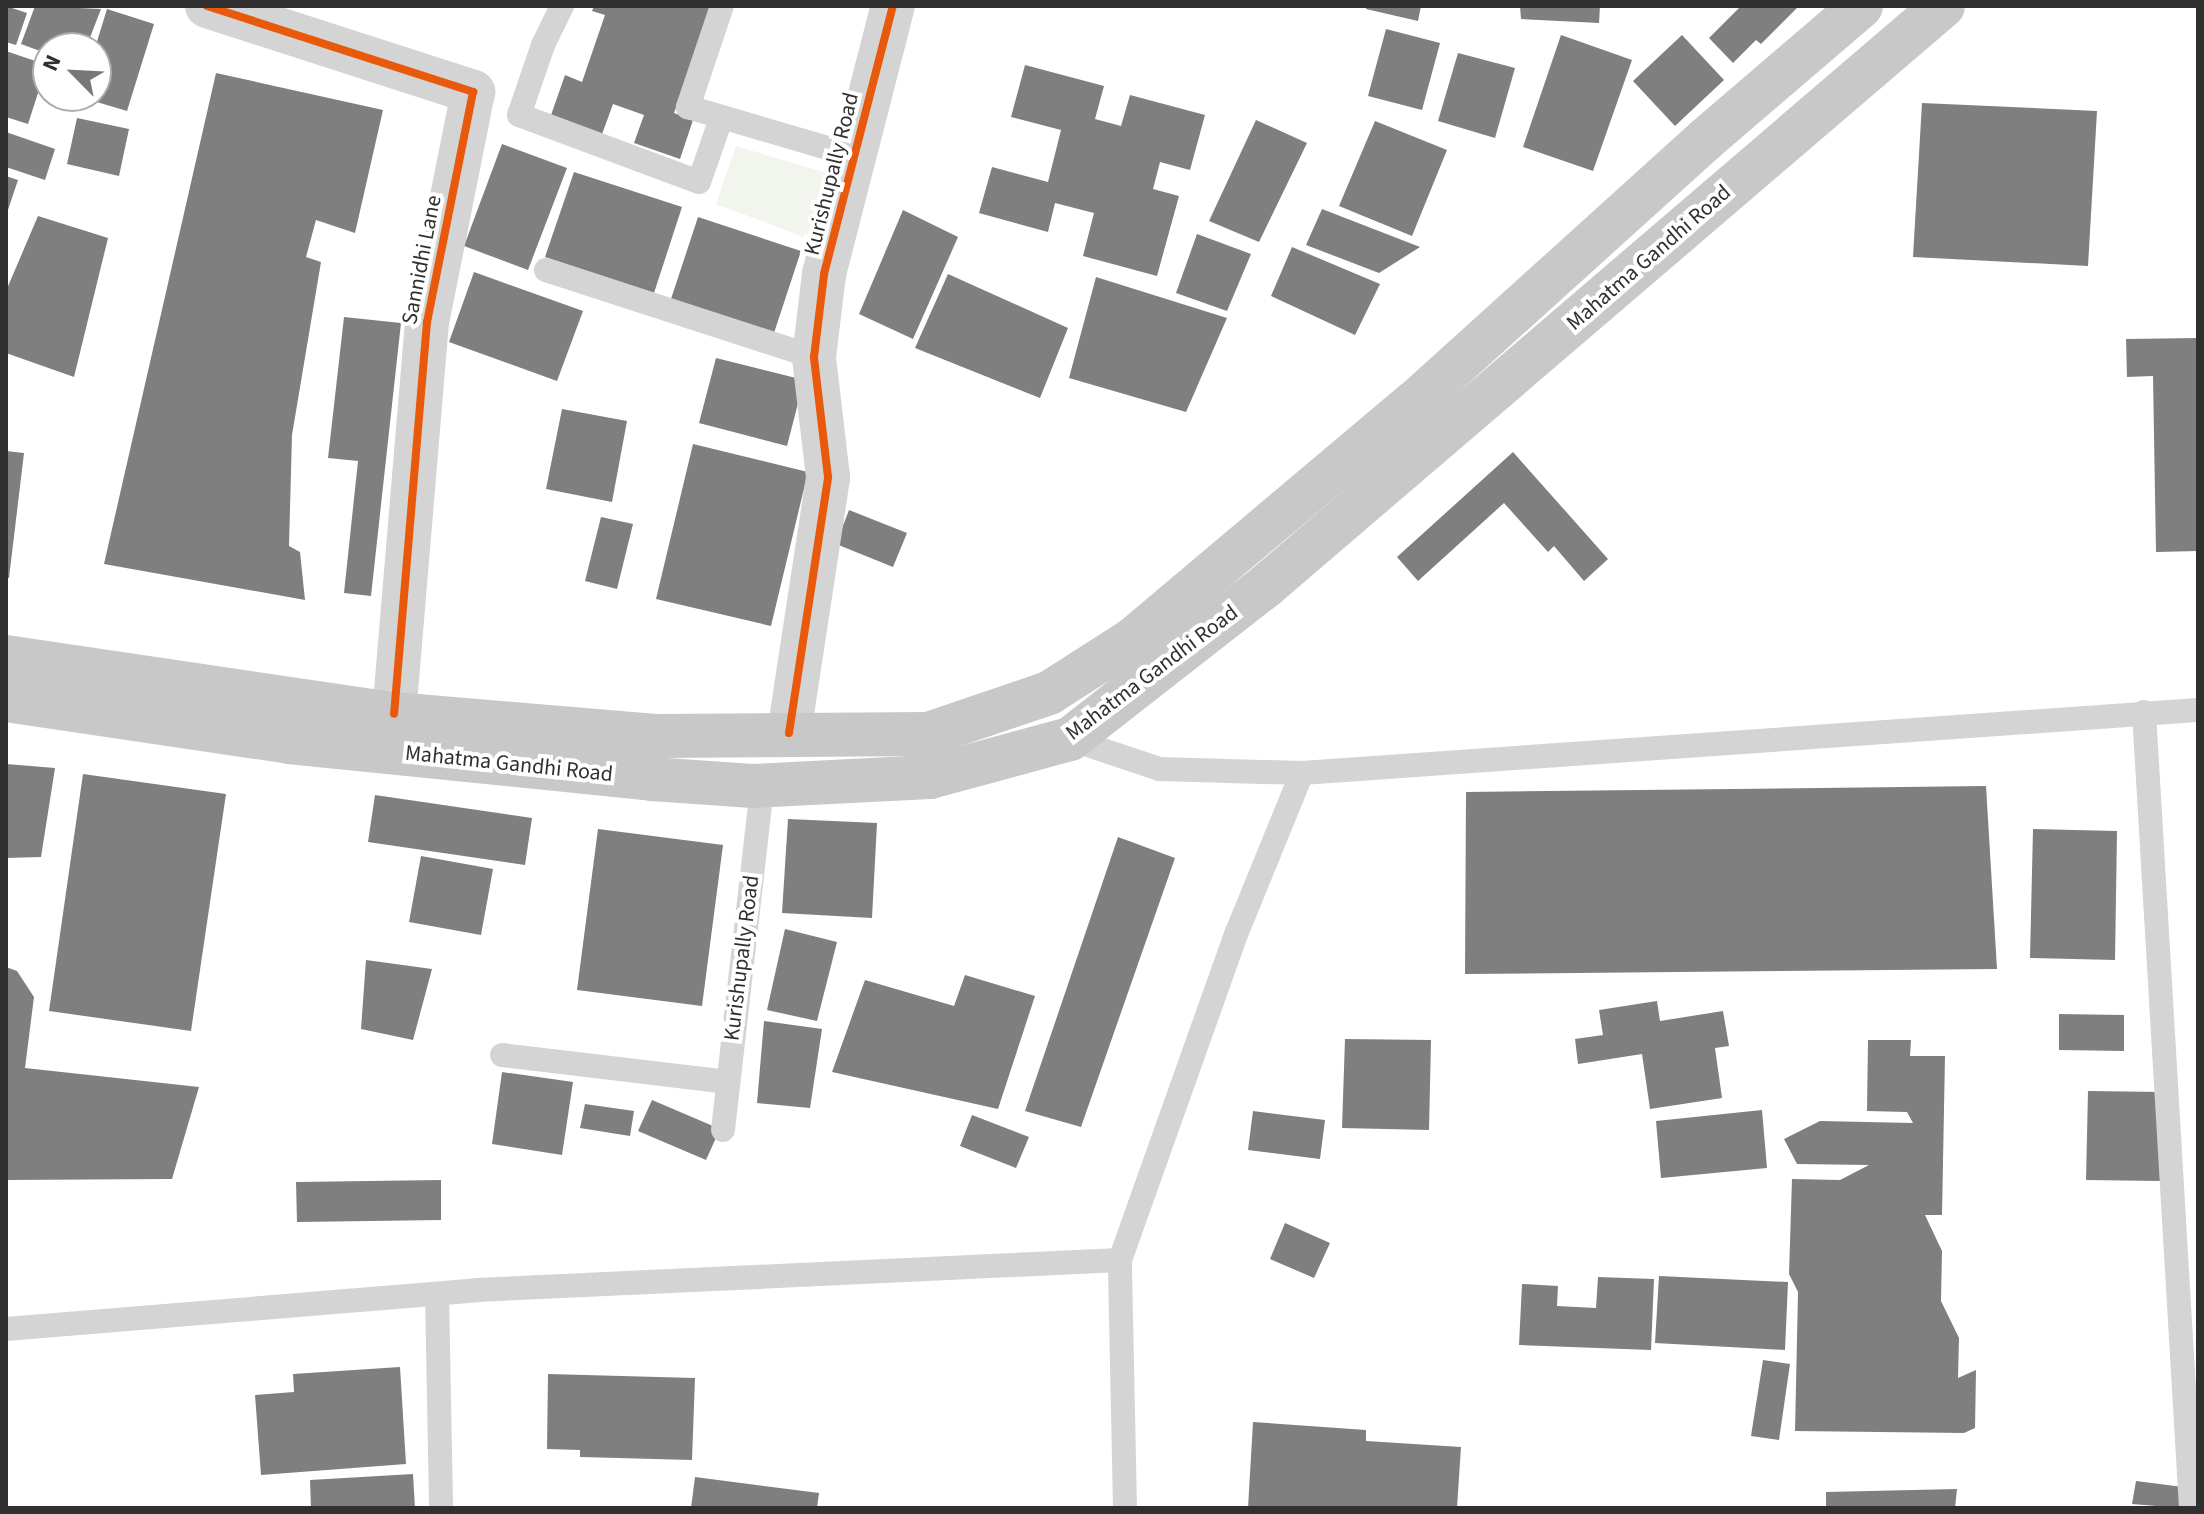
<!DOCTYPE html>
<html>
<head>
<meta charset="utf-8">
<style>
  body { margin:0 }
  #map { position:relative; width:2204px; height:1514px; overflow:hidden; background:#fff; font-family:"Source Sans 3",sans-serif }
  div>[style] { position:absolute }
  [style*='--x'] { left:calc(var(--x)*1px); top:calc(var(--y)*1px); width:calc(var(--w)*1px); rotate:calc(var(--a)*1deg) }
  .green>* { inset:0; background:#f2f5ed }
  .building>* { inset:0; background:#7f7f7f }
  .service>* { height:24px; margin:-12px; padding:0 12px; transform-origin:12px; border-radius:12px; background:#d4d4d4 }
  .minor>* { height:44px; margin:-22px; padding:0 22px; transform-origin:22px; border-radius:22px; background:#d4d4d4 }
  .tertiary>* { height:44px; margin:-22px; padding:0 22px; transform-origin:22px; border-radius:22px; background:#d4d4d4 }
  .primary>* { height:44px; margin:-22px; padding:0 22px; transform-origin:22px; border-radius:22px; background:#c8c8c8 }
  .cycleway>* { height:8px; margin:-4px; padding:0 4px; transform-origin:4px; border-radius:4px; background:#e8590c }
  span { translate:-50% -50%; white-space:nowrap; text-align:center; line-height:1.15; -webkit-text-stroke:8px #fff; paint-order:stroke }
  .street-label { font-size:22px; color:#303030 }
  .frame { position:absolute; inset:0; border:8px solid #303030; pointer-events:none }
  .north { position:absolute; left:32px; top:32px; width:80px; height:80px; box-sizing:border-box; background:#fff; border:2px solid #acacac; border-radius:50%; rotate:294deg; font-size:22px; font-weight:700; line-height:32px; text-align:center; color:#303030 }
  .north::after { content:''; display:block; margin:auto; width:28px; height:36px; background:#787878; clip-path:polygon(50% 0,100% 100%,50% 72%,0 100%) }
</style>
</head>
<body>
<div id="map">
  <div class="green">
    <i style="clip-path:polygon(736px 146px,833px 175px,820px 243px,716px 204px)"></i>
  </div>
  <div class="building">
    <i style="clip-path:polygon(6px 6px,27px 13px,16px 45px,6px 42px)"></i>
    <i style="clip-path:polygon(35px 6px,101px 9px,86px 48px,48px 48px,48px 54px,21px 44px)"></i>
    <i style="clip-path:polygon(594px 6px,711px 6px,674px 113px,693px 120px,680px 159px,634px 143px,644px 115px,613px 104px,601px 137px,550px 118px,565px 75px,582px 82px,605px 15px,592px 11px)"></i>
    <i style="clip-path:polygon(1367px 6px,1421px 6px,1418px 21px,1366px 9px)"></i>
    <i style="clip-path:polygon(1520px 6px,1600px 6px,1599px 23px,1521px 19px)"></i>
    <i style="clip-path:polygon(1741px 6px,1799px 6px,1761px 44px,1756px 40px,1733px 63px,1709px 38px)"></i>
    <i style="clip-path:polygon(107px 9px,154px 24px,127px 111px,80px 97px,96px 96px,95px 48px)"></i>
    <i style="clip-path:polygon(1386px 29px,1440px 43px,1422px 110px,1368px 96px)"></i>
    <i style="clip-path:polygon(1561px 35px,1632px 60px,1593px 171px,1523px 147px)"></i>
    <i style="clip-path:polygon(1682px 35px,1724px 80px,1675px 126px,1633px 81px)"></i>
    <i style="clip-path:polygon(6px 51px,47px 65px,28px 124px,6px 117px)"></i>
    <i style="clip-path:polygon(1458px 53px,1515px 68px,1495px 138px,1438px 121px)"></i>
    <i style="clip-path:polygon(1025px 65px,1104px 86px,1095px 119px,1121px 126px,1130px 95px,1205px 115px,1190px 170px,1160px 162px,1153px 189px,1179px 196px,1157px 276px,1083px 256px,1094px 213px,1055px 203px,1048px 232px,979px 213px,992px 167px,1048px 182px,1061px 130px,1011px 117px)"></i>
    <i style="clip-path:polygon(216px 73px,383px 110px,355px 233px,316px 220px,306px 257px,321px 262px,292px 435px,289px 546px,300px 552px,305px 600px,104px 564px)"></i>
    <i style="clip-path:polygon(1922px 103px,2097px 111px,2088px 266px,1913px 257px)"></i>
    <i style="clip-path:polygon(77px 118px,129px 129px,119px 176px,67px 164px)"></i>
    <i style="clip-path:polygon(1256px 120px,1307px 143px,1259px 242px,1209px 221px)"></i>
    <i style="clip-path:polygon(1375px 121px,1447px 150px,1412px 236px,1339px 206px)"></i>
    <i style="clip-path:polygon(6px 132px,55px 149px,45px 180px,6px 167px)"></i>
    <i style="clip-path:polygon(502px 144px,567px 168px,528px 270px,464px 246px)"></i>
    <i style="clip-path:polygon(574px 172px,682px 207px,654px 293px,545px 257px)"></i>
    <i style="clip-path:polygon(6px 176px,18px 180px,7px 213px,6px 213px)"></i>
    <i style="clip-path:polygon(1322px 209px,1420px 247px,1379px 273px,1306px 245px)"></i>
    <i style="clip-path:polygon(903px 210px,958px 237px,913px 339px,859px 314px)"></i>
    <i style="clip-path:polygon(38px 216px,108px 238px,74px 377px,6px 353px,6px 291px)"></i>
    <i style="clip-path:polygon(698px 217px,801px 251px,774px 333px,671px 299px)"></i>
    <i style="clip-path:polygon(1197px 234px,1251px 254px,1227px 311px,1176px 293px)"></i>
    <i style="clip-path:polygon(1292px 247px,1380px 284px,1355px 335px,1271px 296px)"></i>
    <i style="clip-path:polygon(474px 272px,583px 311px,557px 381px,449px 342px)"></i>
    <i style="clip-path:polygon(948px 274px,1068px 328px,1040px 398px,915px 348px)"></i>
    <i style="clip-path:polygon(1096px 277px,1227px 318px,1186px 412px,1069px 378px)"></i>
    <i style="clip-path:polygon(344px 317px,401px 323px,371px 596px,344px 593px,358px 461px,328px 458px)"></i>
    <i style="clip-path:polygon(2198px 338px,2198px 551px,2156px 552px,2153px 376px,2127px 377px,2126px 339px)"></i>
    <i style="clip-path:polygon(716px 358px,804px 380px,787px 446px,699px 423px)"></i>
    <i style="clip-path:polygon(562px 409px,627px 421px,612px 502px,546px 489px)"></i>
    <i style="clip-path:polygon(693px 444px,808px 472px,771px 626px,656px 599px)"></i>
    <i style="clip-path:polygon(6px 451px,24px 453px,9px 578px,6px 578px)"></i>
    <i style="clip-path:polygon(1513px 452px,1608px 559px,1584px 581px,1554px 546px,1548px 552px,1504px 503px,1418px 581px,1397px 557px)"></i>
    <i style="clip-path:polygon(849px 510px,907px 533px,893px 567px,836px 544px)"></i>
    <i style="clip-path:polygon(601px 517px,633px 524px,617px 589px,585px 581px)"></i>
    <i style="clip-path:polygon(6px 764px,55px 768px,41px 857px,6px 858px)"></i>
    <i style="clip-path:polygon(83px 774px,226px 794px,191px 1031px,49px 1011px)"></i>
    <i style="clip-path:polygon(1986px 786px,1997px 969px,1465px 974px,1466px 792px)"></i>
    <i style="clip-path:polygon(375px 795px,532px 818px,525px 865px,368px 842px)"></i>
    <i style="clip-path:polygon(788px 819px,877px 823px,872px 918px,782px 913px)"></i>
    <i style="clip-path:polygon(598px 829px,723px 845px,702px 1006px,577px 990px)"></i>
    <i style="clip-path:polygon(2033px 829px,2117px 831px,2115px 960px,2030px 958px)"></i>
    <i style="clip-path:polygon(1118px 837px,1175px 858px,1081px 1127px,1025px 1111px)"></i>
    <i style="clip-path:polygon(421px 856px,493px 869px,481px 935px,409px 922px)"></i>
    <i style="clip-path:polygon(785px 929px,837px 942px,817px 1021px,767px 1010px)"></i>
    <i style="clip-path:polygon(366px 960px,432px 969px,413px 1040px,361px 1029px)"></i>
    <i style="clip-path:polygon(6px 967px,17px 971px,34px 997px,25px 1068px,199px 1087px,172px 1179px,6px 1180px)"></i>
    <i style="clip-path:polygon(965px 975px,1035px 996px,998px 1109px,832px 1072px,865px 980px,954px 1006px)"></i>
    <i style="clip-path:polygon(1657px 1001px,1660px 1021px,1723px 1011px,1729px 1046px,1715px 1048px,1722px 1098px,1650px 1109px,1642px 1054px,1578px 1064px,1575px 1039px,1603px 1035px,1599px 1010px)"></i>
    <i style="clip-path:polygon(2059px 1014px,2124px 1015px,2124px 1051px,2059px 1050px)"></i>
    <i style="clip-path:polygon(764px 1021px,822px 1029px,810px 1108px,757px 1103px)"></i>
    <i style="clip-path:polygon(1345px 1039px,1431px 1040px,1429px 1130px,1342px 1128px)"></i>
    <i style="clip-path:polygon(1868px 1040px,1911px 1040px,1910px 1056px,1945px 1056px,1942px 1215px,1925px 1215px,1942px 1251px,1941px 1301px,1959px 1338px,1958px 1378px,1976px 1370px,1975px 1428px,1964px 1433px,1795px 1431px,1798px 1292px,1789px 1274px,1792px 1179px,1840px 1180px,1869px 1165px,1797px 1164px,1784px 1139px,1820px 1121px,1913px 1123px,1907px 1112px,1867px 1111px)"></i>
    <i style="clip-path:polygon(502px 1072px,573px 1082px,562px 1155px,492px 1144px)"></i>
    <i style="clip-path:polygon(2088px 1091px,2163px 1092px,2160px 1181px,2086px 1180px)"></i>
    <i style="clip-path:polygon(652px 1100px,720px 1129px,706px 1160px,638px 1131px)"></i>
    <i style="clip-path:polygon(585px 1104px,634px 1111px,630px 1136px,580px 1128px)"></i>
    <i style="clip-path:polygon(1762px 1110px,1767px 1168px,1661px 1178px,1656px 1121px)"></i>
    <i style="clip-path:polygon(1253px 1111px,1325px 1120px,1320px 1159px,1248px 1150px)"></i>
    <i style="clip-path:polygon(972px 1115px,1029px 1137px,1016px 1168px,960px 1146px)"></i>
    <i style="clip-path:polygon(441px 1180px,441px 1220px,297px 1222px,296px 1182px)"></i>
    <i style="clip-path:polygon(1285px 1223px,1330px 1243px,1314px 1278px,1270px 1259px)"></i>
    <i style="clip-path:polygon(1659px 1276px,1788px 1282px,1785px 1350px,1655px 1343px)"></i>
    <i style="clip-path:polygon(1598px 1277px,1654px 1279px,1651px 1350px,1519px 1345px,1522px 1284px,1558px 1286px,1557px 1306px,1596px 1308px)"></i>
    <i style="clip-path:polygon(1763px 1360px,1790px 1364px,1779px 1440px,1751px 1436px)"></i>
    <i style="clip-path:polygon(400px 1367px,406px 1464px,261px 1475px,255px 1395px,294px 1392px,293px 1374px)"></i>
    <i style="clip-path:polygon(548px 1374px,695px 1378px,692px 1460px,580px 1457px,580px 1450px,547px 1449px)"></i>
    <i style="clip-path:polygon(1253px 1422px,1366px 1430px,1366px 1441px,1461px 1447px,1457px 1508px,1248px 1508px)"></i>
    <i style="clip-path:polygon(413px 1474px,415px 1508px,311px 1508px,310px 1480px)"></i>
    <i style="clip-path:polygon(695px 1477px,819px 1493px,817px 1508px,691px 1508px)"></i>
    <i style="clip-path:polygon(2136px 1481px,2183px 1487px,2180px 1508px,2132px 1504px)"></i>
    <i style="clip-path:polygon(1957px 1489px,1955px 1508px,1826px 1508px,1826px 1492px)"></i>
  </div>
  <div class="service">
    <i style="--x:562;--y:6;--w:43;--a:116"></i>
    <i style="--x:543;--y:45;--w:74;--a:108.9"></i>
    <i style="--x:519;--y:115;--w:192;--a:20.4"></i>
    <i style="--x:699;--y:182;--w:67;--a:-70.8"></i>
    <i style="--x:722;--y:6;--w:107;--a:108.6"></i>
    <i style="--x:688;--y:107;--w:174;--a:16.4"></i>
    <i style="--x:546;--y:270;--w:282;--a:18"></i>
    <i style="--x:2144;--y:712;--w:797;--a:86.62"></i>
    <i style="--x:1070;--y:739;--w:94;--a:18.6"></i>
    <i style="--x:1159;--y:769;--w:143;--a:1.6"></i>
    <i style="--x:1302;--y:773;--w:898;--a:-4.02"></i>
    <i style="--x:502;--y:1055;--w:228;--a:6.8"></i>
    <i style="--x:723;--y:1130;--w:346;--a:-83.5"></i>
    <i style="--x:437;--y:1294;--w:214;--a:88.9"></i>
    <i style="--x:6;--y:1329;--w:473;--a:-4.7"></i>
    <i style="--x:477;--y:1290;--w:644;--a:-2.67"></i>
    <i style="--x:1125;--y:1508;--w:248;--a:-91.2"></i>
    <i style="--x:1120;--y:1260;--w:348;--a:-70.4"></i>
    <i style="--x:1237;--y:932;--w:172;--a:-67.8"></i>
  </div>
  <div class="minor">
    <i style="--x:207;--y:6;--w:280;--a:17.9"></i>
    <i style="--x:473;--y:92;--w:235;--a:101.3"></i>
    <i style="--x:427;--y:322;--w:393;--a:94.8"></i>
  </div>
  <div class="tertiary">
    <i style="--x:789;--y:733;--w:259;--a:-81.3"></i>
    <i style="--x:828;--y:477;--w:121;--a:-96.7"></i>
    <i style="--x:814;--y:357;--w:84;--a:-83.1"></i>
    <i style="--x:824;--y:274;--w:277;--a:-75.6"></i>
  </div>
  <div class="primary">
    <i style="--x:6;--y:657;--w:392;--a:8.4"></i>
    <i style="--x:394;--y:714;--w:265;--a:4.8"></i>
    <i style="--x:658;--y:736;--w:270;--a:-0.4"></i>
    <i style="--x:928;--y:734;--w:128;--a:-18.7"></i>
    <i style="--x:1049;--y:693;--w:98;--a:-32.6"></i>
    <i style="--x:1132;--y:640;--w:370;--a:-40.1"></i>
    <i style="--x:1415;--y:402;--w:392;--a:-42.1"></i>
    <i style="--x:1706;--y:139;--w:204;--a:-40.6"></i>
    <i style="--x:6;--y:700;--w:286;--a:8.4"></i>
    <i style="--x:289;--y:742;--w:365;--a:5.8"></i>
    <i style="--x:652;--y:779;--w:101;--a:4"></i>
    <i style="--x:753;--y:786;--w:177;--a:-2.9"></i>
    <i style="--x:930;--y:777;--w:145;--a:-15.2"></i>
    <i style="--x:1070;--y:739;--w:250;--a:-38"></i>
    <i style="--x:1267;--y:585;--w:890;--a:-40.58"></i>
  </div>
  <div class="cycleway">
    <i style="--x:207;--y:6;--w:280;--a:17.9"></i>
    <i style="--x:473;--y:92;--w:235;--a:101.3"></i>
    <i style="--x:427;--y:322;--w:393;--a:94.8"></i>
    <i style="--x:789;--y:733;--w:259;--a:-81.3"></i>
    <i style="--x:828;--y:477;--w:121;--a:-96.7"></i>
    <i style="--x:814;--y:357;--w:84;--a:-83.1"></i>
    <i style="--x:824;--y:274;--w:277;--a:-75.6"></i>
  </div>
  <div class="street-label">
    <span style="left:832px;top:174px;rotate:-76deg">Kurishupally Road</span>
    <span style="left:1649px;top:258px;rotate:-41deg">Mahatma Gandhi Road</span>
    <span style="left:422px;top:260px;rotate:-79deg">Sannidhi Lane</span>
    <span style="left:1152px;top:673px;rotate:-37deg">Mahatma Gandhi Road</span>
    <span style="left:509px;top:764px;rotate:6deg">Mahatma Gandhi Road</span>
    <span style="left:742px;top:958px;rotate:-83deg">Kurishupally Road</span>
  </div>
  <div class="frame"></div>
  <div class="north">N</div>
</div>
</body>
</html>
